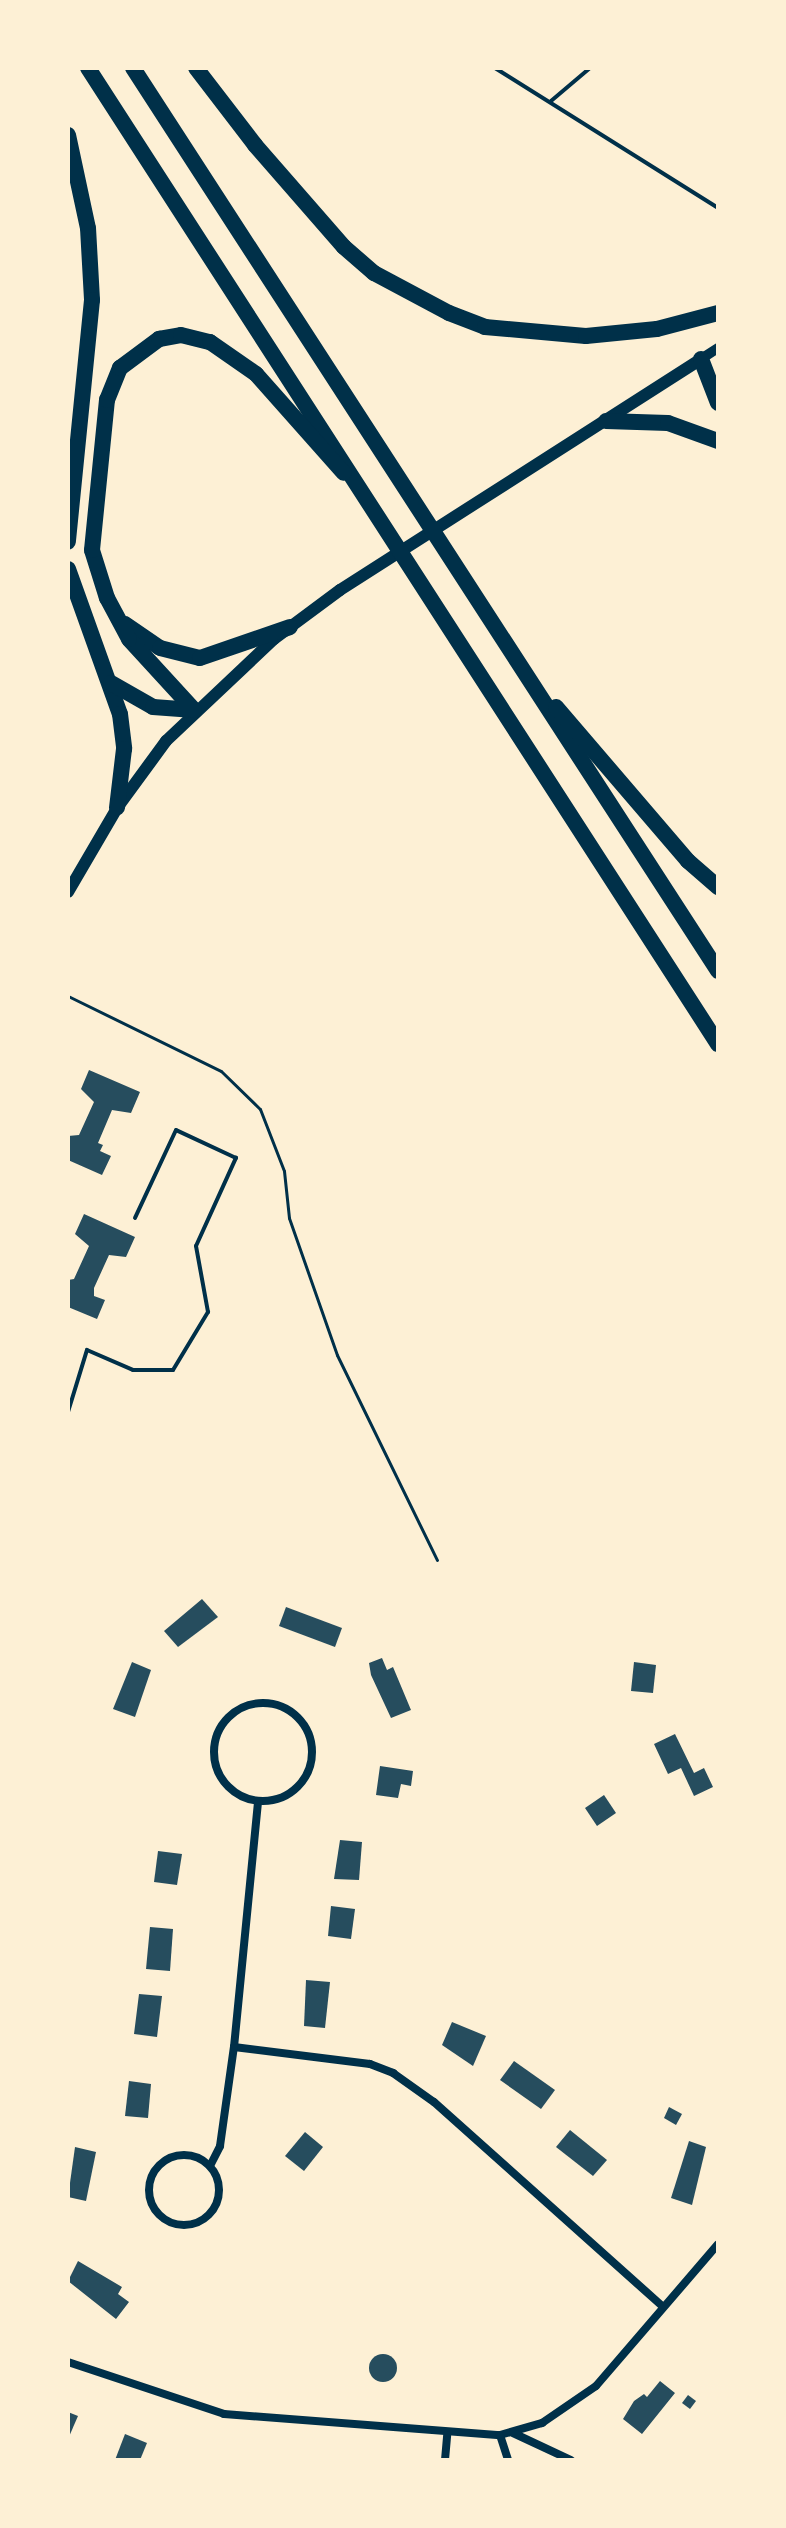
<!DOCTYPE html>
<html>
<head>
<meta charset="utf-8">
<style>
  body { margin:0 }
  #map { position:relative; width:786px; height:2528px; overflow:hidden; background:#fdf0d5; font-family:"Titillium Web",sans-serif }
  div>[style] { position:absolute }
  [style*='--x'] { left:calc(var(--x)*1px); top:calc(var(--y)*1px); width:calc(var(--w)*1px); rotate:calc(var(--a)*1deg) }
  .building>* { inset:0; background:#264d5e }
  .round { border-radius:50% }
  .path>* { height:3px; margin:-1.5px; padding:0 1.5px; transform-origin:1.5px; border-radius:1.5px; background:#003049 }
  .service>* { height:4px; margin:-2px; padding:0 2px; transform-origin:2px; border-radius:2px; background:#003049 }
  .minor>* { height:8px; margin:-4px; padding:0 4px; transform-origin:4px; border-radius:4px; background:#003049 }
  .minor>.ring { margin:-4px; padding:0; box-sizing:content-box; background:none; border:8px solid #003049; border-radius:50% }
  .tertiary>* { height:10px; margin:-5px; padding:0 5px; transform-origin:5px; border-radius:5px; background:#003049 }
  .secondary>* { height:12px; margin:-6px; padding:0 6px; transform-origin:6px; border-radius:6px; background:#003049 }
  .motorway>* { height:16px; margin:-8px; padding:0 8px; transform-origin:8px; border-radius:8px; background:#003049 }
  span { translate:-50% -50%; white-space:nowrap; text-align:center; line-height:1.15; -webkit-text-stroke:6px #fdf0d5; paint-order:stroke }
  .frame { position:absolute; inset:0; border:70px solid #fdf0d5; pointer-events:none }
</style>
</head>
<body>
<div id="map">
  <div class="building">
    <i style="clip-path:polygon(89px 1070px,140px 1092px,131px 1113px,112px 1110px,98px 1143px,103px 1145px,100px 1151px,111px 1156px,102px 1175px,68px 1160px,68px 1136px,79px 1135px,94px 1102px,81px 1089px)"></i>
    <i style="clip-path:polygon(84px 1214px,135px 1237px,126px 1257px,109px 1255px,94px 1288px,94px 1296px,105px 1300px,97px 1319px,68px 1307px,68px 1280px,74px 1279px,89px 1246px,75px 1234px)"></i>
    <i style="clip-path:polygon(202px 1599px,218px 1617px,178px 1647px,164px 1631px)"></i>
    <i style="clip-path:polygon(286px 1607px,342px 1628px,335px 1647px,279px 1626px)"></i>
    <i style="clip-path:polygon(382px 1658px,387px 1670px,393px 1667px,411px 1710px,391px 1718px,371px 1675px,369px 1663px)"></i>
    <i style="clip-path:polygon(132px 1662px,151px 1670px,135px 1717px,113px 1709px)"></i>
    <i style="clip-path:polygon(634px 1662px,656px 1665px,653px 1693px,631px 1691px)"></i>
    <i style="clip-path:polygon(675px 1734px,694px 1773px,704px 1768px,713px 1787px,694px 1796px,681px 1768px,668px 1774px,654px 1744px)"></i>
    <i style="clip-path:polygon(380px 1766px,413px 1771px,411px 1786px,401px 1784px,398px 1798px,376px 1795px)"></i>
    <i style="clip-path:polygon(604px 1795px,616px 1813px,597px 1826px,585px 1808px)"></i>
    <i style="clip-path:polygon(340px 1840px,362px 1842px,359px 1880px,334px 1879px)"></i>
    <i style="clip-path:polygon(158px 1851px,182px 1854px,177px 1885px,154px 1882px)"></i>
    <i style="clip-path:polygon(331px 1906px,355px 1909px,351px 1939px,328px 1936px)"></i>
    <i style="clip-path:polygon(150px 1927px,173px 1929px,170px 1971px,146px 1969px)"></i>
    <i style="clip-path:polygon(306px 1980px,330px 1982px,325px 2028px,304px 2026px)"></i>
    <i style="clip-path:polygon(139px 1994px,162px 1996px,157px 2037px,134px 2034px)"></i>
    <i style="clip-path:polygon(452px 2022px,486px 2036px,473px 2066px,442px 2045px)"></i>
    <i style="clip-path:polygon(514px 2061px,555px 2090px,541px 2109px,500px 2080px)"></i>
    <i style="clip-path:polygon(129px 2081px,151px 2084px,148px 2118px,125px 2116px)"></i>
    <i style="clip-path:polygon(669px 2107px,682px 2114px,676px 2125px,664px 2118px)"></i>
    <i style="clip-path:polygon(570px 2130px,607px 2160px,593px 2176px,556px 2147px)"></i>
    <i style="clip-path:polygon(305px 2132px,323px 2147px,304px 2171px,285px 2156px)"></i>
    <i style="clip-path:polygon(689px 2141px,706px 2147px,692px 2205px,671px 2198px)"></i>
    <i style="clip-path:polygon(75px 2147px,96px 2152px,86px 2201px,68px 2197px)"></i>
    <i style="clip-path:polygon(78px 2261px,122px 2287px,118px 2294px,129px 2302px,116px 2319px,68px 2281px)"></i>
    <i class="round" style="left:369px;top:2354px;width:28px;height:28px"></i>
    <i style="clip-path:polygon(660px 2381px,675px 2393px,642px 2434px,623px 2419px,634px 2401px,644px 2394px,647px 2397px)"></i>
    <i style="clip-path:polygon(688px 2395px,696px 2401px,690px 2409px,682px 2403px)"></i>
    <i style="clip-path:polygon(68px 2412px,78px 2416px,68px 2439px)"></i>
    <i style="clip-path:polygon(125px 2434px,147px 2443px,140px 2460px,115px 2460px)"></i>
  </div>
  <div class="path">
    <i style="--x:68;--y:996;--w:170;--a:26.1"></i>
    <i style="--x:221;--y:1071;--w:54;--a:44.3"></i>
    <i style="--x:260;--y:1109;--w:66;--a:68.8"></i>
    <i style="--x:284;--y:1171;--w:47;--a:83.9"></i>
    <i style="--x:289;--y:1218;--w:145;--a:70.7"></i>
    <i style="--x:337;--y:1355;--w:228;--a:64"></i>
  </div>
  <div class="service">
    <i style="--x:495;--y:68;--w:263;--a:32.1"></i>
    <i style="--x:551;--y:101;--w:51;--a:-40.2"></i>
    <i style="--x:68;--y:1412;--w:65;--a:-73"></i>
    <i style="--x:87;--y:1350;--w:50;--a:23.5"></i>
    <i style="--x:133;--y:1370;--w:40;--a:0"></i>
    <i style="--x:173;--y:1370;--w:68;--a:-58.9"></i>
    <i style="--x:208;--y:1312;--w:67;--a:-100.3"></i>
    <i style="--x:196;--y:1246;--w:97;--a:-65.6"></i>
    <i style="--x:236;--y:1158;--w:66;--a:-155"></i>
    <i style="--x:176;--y:1130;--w:97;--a:115"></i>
  </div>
  <div class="minor">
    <i class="ring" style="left:214px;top:1703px;width:90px;height:90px"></i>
    <i style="--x:234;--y:2047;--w:137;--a:7.1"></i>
    <i style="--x:370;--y:2064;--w:25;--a:21"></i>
    <i style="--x:393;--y:2073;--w:50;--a:35.3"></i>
    <i style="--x:434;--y:2102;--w:307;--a:41.8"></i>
    <i class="ring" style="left:149px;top:2155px;width:62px;height:62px"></i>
    <i style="--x:210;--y:2166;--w:22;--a:-63"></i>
    <i style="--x:220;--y:2146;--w:100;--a:-82"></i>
    <i style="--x:234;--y:2047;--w:247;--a:-84.4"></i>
    <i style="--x:68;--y:2362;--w:164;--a:18.4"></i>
    <i style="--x:224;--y:2414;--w:277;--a:4.4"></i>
    <i style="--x:500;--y:2435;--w:44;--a:-15.9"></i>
    <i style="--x:542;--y:2423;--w:65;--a:-34.4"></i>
    <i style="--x:596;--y:2386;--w:187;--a:-49.3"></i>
    <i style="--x:513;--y:2433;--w:64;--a:25"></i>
    <i style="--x:500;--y:2435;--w:26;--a:72"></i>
    <i style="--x:445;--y:2460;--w:25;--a:-85"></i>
  </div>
  <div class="tertiary">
    <i style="--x:701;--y:359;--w:20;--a:-33"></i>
  </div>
  <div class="secondary">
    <i style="--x:68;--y:892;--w:97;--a:-59.7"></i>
    <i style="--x:117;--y:808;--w:83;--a:-53.8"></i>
    <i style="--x:166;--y:741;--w:149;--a:-43.4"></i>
    <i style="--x:274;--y:639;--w:82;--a:-36.6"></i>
    <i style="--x:340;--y:590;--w:429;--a:-32.6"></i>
  </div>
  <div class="motorway">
    <i style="--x:88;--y:68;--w:1162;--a:57.16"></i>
    <i style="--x:133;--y:68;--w:1076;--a:57.06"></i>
    <i style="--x:196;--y:68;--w:97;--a:52.5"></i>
    <i style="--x:255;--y:145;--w:135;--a:48.9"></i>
    <i style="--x:344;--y:247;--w:40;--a:41"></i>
    <i style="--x:374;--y:273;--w:85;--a:28.1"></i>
    <i style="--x:449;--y:313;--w:39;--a:21"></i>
    <i style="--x:485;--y:327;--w:101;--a:5.1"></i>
    <i style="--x:586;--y:336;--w:71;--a:-5.6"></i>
    <i style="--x:657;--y:329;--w:63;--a:-14.7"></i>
    <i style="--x:68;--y:135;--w:95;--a:77.9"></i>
    <i style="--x:88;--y:228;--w:72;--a:86.8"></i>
    <i style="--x:92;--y:300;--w:243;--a:95.7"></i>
    <i style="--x:701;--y:359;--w:47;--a:68.9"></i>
    <i style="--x:606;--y:421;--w:62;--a:1.8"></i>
    <i style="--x:668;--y:423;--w:53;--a:19.8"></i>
    <i style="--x:68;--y:569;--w:154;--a:70.3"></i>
    <i style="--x:120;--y:714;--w:35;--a:83"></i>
    <i style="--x:124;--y:749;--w:59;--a:96.8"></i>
    <i style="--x:125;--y:624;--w:42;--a:34.4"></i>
    <i style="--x:160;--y:648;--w:41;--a:14"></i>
    <i style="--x:200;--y:658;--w:95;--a:-19"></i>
    <i style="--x:111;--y:683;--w:48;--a:29.7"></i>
    <i style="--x:153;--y:707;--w:41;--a:4.2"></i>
    <i style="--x:556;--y:707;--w:203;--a:49.4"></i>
    <i style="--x:688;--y:861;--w:40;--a:41"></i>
    <i style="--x:194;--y:710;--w:96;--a:-132.5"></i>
    <i style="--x:129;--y:639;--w:47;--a:-118.2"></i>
    <i style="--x:107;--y:598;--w:50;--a:-107.4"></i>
    <i style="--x:92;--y:550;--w:151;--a:-84.3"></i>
    <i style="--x:107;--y:400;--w:35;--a:-68"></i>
    <i style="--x:120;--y:368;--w:49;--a:-36.6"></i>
    <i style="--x:159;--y:339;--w:22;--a:-10"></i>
    <i style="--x:181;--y:335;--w:30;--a:14"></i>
    <i style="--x:210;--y:342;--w:56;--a:34.8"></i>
    <i style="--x:256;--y:374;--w:132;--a:48.4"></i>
  </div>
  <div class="frame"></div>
</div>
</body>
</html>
